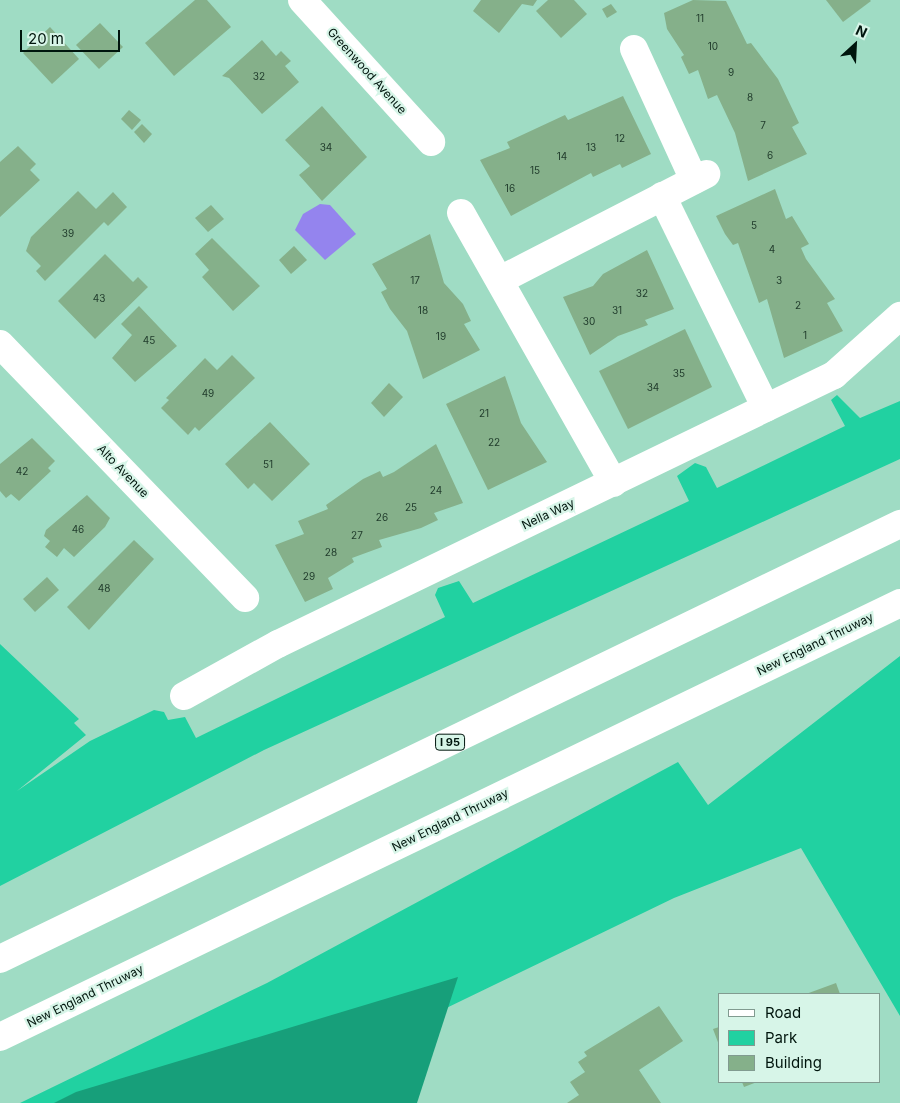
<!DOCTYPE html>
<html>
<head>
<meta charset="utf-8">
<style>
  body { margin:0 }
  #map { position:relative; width:900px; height:1103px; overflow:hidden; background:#9fdcc4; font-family:Inter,sans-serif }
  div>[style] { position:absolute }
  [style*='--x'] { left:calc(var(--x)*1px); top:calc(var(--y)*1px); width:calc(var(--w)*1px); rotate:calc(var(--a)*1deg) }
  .green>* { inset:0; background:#21d1a1 }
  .forest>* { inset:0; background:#179f7a }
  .water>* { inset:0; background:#9484ee }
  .building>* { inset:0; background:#85b08a }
  .minor>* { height:28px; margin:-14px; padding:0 14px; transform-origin:14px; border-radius:14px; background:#fff }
  .motorway>* { height:28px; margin:-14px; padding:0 14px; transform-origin:14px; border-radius:14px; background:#fff }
  span { translate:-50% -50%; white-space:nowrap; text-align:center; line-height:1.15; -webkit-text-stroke:4.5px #d7f5e8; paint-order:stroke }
  .number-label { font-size:10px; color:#213c2c }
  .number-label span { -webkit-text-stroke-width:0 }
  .shield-label span { padding:1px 4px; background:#d7f5e8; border:1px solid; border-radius:4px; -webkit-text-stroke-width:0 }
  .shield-label { font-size:11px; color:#00150d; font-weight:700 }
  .street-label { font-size:12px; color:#00150d }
  .legend { position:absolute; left:718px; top:993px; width:162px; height:90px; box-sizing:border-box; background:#d7f5e8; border:1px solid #819b90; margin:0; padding:6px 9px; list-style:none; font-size:15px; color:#00150d }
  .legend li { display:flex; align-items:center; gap:10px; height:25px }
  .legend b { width:25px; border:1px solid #819b90 }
  .north { position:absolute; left:830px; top:20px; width:50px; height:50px; -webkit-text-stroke:4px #d7f5e8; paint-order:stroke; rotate:25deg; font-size:14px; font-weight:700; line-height:20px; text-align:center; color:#00150d }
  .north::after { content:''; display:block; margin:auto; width:18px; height:22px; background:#00150d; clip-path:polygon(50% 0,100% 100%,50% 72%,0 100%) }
  .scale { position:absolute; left:20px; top:30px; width:100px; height:22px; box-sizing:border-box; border:2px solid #00150d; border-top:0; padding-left:6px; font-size:15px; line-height:18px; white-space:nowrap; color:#00150d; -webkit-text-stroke:4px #d7f5e8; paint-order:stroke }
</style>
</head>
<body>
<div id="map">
  <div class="green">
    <i style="clip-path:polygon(837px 395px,860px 418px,900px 401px,900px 459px,264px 750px,0 886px,0 644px,79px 719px,74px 723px,86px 735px,17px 791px,90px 741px,154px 710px,164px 712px,168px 720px,185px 717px,196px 738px,445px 617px,435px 595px,438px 588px,459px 581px,473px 603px,689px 501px,677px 476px,695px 463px,706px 467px,717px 488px,845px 426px,831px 400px)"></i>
    <i style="clip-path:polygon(900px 656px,900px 1016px,801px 848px,674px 898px,405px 1028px,216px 1103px,20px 1103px,267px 983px,678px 762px,708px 805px)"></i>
  </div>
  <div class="forest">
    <i style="clip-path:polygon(458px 977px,417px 1103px,54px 1103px,76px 1092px)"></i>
  </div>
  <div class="water">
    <i style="clip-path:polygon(320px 204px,330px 205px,356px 234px,325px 260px,295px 230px,303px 214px)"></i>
  </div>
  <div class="building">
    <i style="clip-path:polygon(195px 0,207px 0,231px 27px,174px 76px,145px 43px)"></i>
    <i style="clip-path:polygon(481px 0,537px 0,533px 6px,522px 4px,499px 33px,473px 11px)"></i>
    <i style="clip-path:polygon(548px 0,574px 0,587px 14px,561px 38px,536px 11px)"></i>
    <i style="clip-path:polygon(693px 0,726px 1px,747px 44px,751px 43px,778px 79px,799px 123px,792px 127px,807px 154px,748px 181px,735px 133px,717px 95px,708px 99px,698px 70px,689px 74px,681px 57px,684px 55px,667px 29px,664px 13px)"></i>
    <i style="clip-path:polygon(826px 0,870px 0,871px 1px,843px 22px)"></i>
    <i style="clip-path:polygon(611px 4px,617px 12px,607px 18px,602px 9px)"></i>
    <i style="clip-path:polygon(100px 23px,123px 47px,99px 69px,76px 45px)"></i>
    <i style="clip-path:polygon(50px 27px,79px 59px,52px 84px,23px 53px)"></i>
    <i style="clip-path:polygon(262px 40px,276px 56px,281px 51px,291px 61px,285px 66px,299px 82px,262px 114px,229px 78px,222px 76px)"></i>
    <i style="clip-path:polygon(623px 96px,651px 154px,622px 168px,620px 164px,593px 177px,591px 173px,511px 216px,480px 160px,510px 148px,507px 142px,565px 115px,568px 120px)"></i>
    <i style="clip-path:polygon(322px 106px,367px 157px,322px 201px,299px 175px,310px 166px,285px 140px)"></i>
    <i style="clip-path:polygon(129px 110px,141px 120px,132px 130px,121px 119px)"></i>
    <i style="clip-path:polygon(142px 124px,152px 134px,144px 143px,134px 132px)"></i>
    <i style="clip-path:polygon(18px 146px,36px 164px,30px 170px,40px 180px,0 217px,0 162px)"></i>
    <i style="clip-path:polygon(775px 189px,786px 219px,792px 216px,809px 244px,801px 248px,806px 259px,835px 299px,827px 303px,843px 331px,784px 358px,767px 299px,759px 303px,738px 243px,733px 245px,725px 234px,716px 216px)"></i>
    <i style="clip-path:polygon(78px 191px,96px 209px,113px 192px,127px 207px,108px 226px,104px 222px,45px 281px,36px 271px,41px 266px,26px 251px,31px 237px)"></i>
    <i style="clip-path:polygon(211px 205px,224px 219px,208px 232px,195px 218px)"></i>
    <i style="clip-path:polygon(430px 234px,444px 283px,463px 304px,471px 321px,464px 324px,480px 350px,423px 379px,407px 331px,390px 309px,381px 292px,387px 289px,372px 264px)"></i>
    <i style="clip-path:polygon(212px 238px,260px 286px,233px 311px,202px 277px,209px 270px,195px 254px)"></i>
    <i style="clip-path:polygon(294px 246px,307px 260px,291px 274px,279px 260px)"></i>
    <i style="clip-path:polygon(647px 250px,674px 309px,645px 320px,648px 325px,618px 336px,590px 355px,563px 297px,593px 286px,603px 274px)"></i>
    <i style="clip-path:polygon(105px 254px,133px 282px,138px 277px,148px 287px,95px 339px,58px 301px)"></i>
    <i style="clip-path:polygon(139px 306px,177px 346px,135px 382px,112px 358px,132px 335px,121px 324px)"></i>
    <i style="clip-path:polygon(685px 329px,712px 387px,628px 429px,599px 371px)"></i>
    <i style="clip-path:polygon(232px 355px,255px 378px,199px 431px,195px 427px,188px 435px,161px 408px,169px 400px,166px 398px,205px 358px,217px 370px)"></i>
    <i style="clip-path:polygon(505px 376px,521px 423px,547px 462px,488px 490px,446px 404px)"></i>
    <i style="clip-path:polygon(389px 383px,403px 397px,384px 417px,371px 403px)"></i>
    <i style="clip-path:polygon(270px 422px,310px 464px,272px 501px,254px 483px,248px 489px,225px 464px)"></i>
    <i style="clip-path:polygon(32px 438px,55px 461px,48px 468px,51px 471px,19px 501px,11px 494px,6px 498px,0 491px,0 464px)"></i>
    <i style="clip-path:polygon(436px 444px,463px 503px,434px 513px,438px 520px,421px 528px,379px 540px,382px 547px,352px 558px,354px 562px,328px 578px,333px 589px,305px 602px,275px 545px,304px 534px,298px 521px,328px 509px,326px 505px,363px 479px,380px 471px,383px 477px,394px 472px)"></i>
    <i style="clip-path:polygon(87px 495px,110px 518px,105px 527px,74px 557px,64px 548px,57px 557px,45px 547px,50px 541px,44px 536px,46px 530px)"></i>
    <i style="clip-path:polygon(134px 540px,154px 559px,89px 630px,67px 607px)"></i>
    <i style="clip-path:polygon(47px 577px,59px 590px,35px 612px,23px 599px)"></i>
    <i style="clip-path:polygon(836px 983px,840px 994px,806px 994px)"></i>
    <i style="clip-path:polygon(659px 1006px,683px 1041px,639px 1070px,661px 1103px,567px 1103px,579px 1095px,570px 1082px,585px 1072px,578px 1062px,587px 1056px,584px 1052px)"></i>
    <i style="clip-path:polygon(719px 1027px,719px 1045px,713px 1029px)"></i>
    <i style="clip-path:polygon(742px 1082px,757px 1082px,744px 1087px)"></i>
  </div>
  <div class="minor">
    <i style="--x:302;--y:0;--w:192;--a:47.7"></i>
    <i style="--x:634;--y:49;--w:144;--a:65.4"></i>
    <i style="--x:662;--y:196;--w:236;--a:63.9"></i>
    <i style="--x:461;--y:213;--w:310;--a:60.5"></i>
    <i style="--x:500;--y:280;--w:232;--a:-27.2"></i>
    <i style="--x:0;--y:344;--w:353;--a:46"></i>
    <i style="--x:184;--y:696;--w:107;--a:-29"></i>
    <i style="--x:278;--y:644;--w:618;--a:-25.82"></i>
    <i style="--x:834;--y:375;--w:89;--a:-41.8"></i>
  </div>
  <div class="motorway">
    <i style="--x:0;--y:959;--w:1000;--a:-25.8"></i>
    <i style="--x:0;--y:1037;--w:999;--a:-25.74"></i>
  </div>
  <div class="number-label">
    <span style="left:700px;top:19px">11</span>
    <span style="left:713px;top:47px">10</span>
    <span style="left:731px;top:73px">9</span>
    <span style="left:259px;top:77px">32</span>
    <span style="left:750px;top:98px">8</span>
    <span style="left:763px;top:126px">7</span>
    <span style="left:620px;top:139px">12</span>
    <span style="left:326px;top:148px">34</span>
    <span style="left:591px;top:148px">13</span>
    <span style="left:770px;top:156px">6</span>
    <span style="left:562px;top:157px">14</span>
    <span style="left:535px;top:171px">15</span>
    <span style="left:510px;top:189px">16</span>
    <span style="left:754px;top:226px">5</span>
    <span style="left:68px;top:234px">39</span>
    <span style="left:772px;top:250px">4</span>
    <span style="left:415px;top:281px">17</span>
    <span style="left:779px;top:281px">3</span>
    <span style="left:642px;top:294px">32</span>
    <span style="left:99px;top:299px">43</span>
    <span style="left:798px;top:306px">2</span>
    <span style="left:423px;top:311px">18</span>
    <span style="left:617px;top:311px">31</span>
    <span style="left:589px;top:322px">30</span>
    <span style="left:805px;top:336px">1</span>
    <span style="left:441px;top:337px">19</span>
    <span style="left:149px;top:341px">45</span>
    <span style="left:679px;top:374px">35</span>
    <span style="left:653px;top:388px">34</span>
    <span style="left:208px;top:394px">49</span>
    <span style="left:484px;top:414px">21</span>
    <span style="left:494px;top:443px">22</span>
    <span style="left:268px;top:465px">51</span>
    <span style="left:22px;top:472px">42</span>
    <span style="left:436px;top:491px">24</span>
    <span style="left:411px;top:508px">25</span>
    <span style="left:382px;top:518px">26</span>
    <span style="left:78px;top:530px">46</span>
    <span style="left:357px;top:536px">27</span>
    <span style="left:331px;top:553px">28</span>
    <span style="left:309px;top:577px">29</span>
    <span style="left:104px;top:589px">48</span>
  </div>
  <div class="shield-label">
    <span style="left:450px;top:742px">I 95</span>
  </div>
  <div class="street-label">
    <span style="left:367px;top:71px;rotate:48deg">Greenwood Avenue</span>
    <span style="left:123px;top:471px;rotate:46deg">Alto Avenue</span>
    <span style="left:548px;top:514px;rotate:-25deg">Nella Way</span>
    <span style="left:815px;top:644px;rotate:-26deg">New England Thruway</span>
    <span style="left:450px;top:820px;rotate:-26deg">New England Thruway</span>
    <span style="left:85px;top:996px;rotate:-26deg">New England Thruway</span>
  </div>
  <ul class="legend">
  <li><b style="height:6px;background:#fff"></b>Road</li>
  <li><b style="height:14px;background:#21d1a1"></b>Park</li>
  <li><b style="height:14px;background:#85b08a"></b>Building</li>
  </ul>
  <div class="north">N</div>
  <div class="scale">20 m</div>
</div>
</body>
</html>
